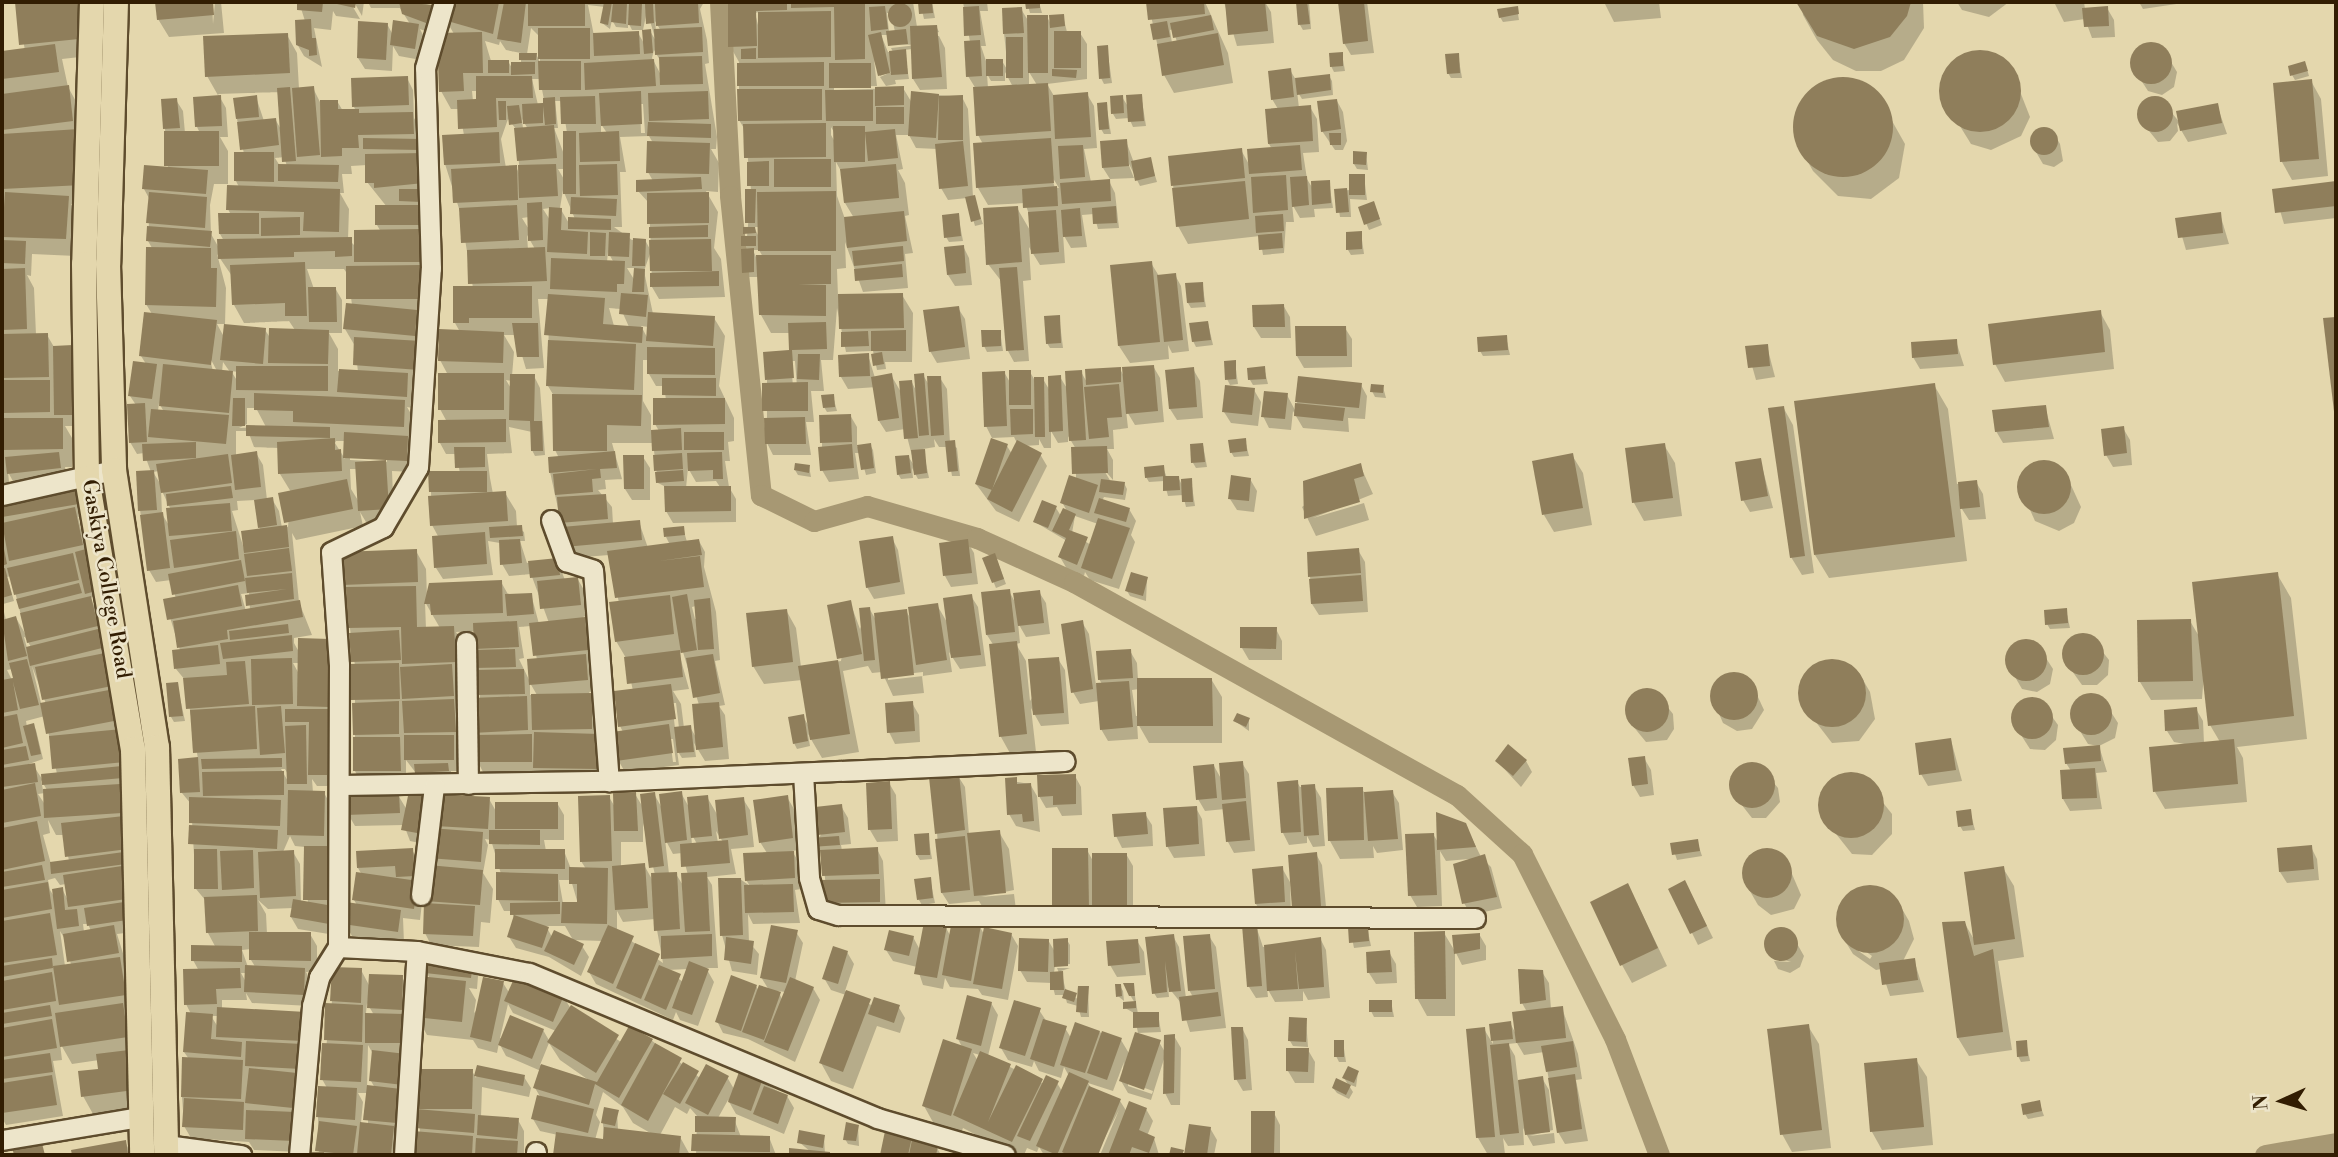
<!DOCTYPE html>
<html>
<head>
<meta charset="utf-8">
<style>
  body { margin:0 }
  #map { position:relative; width:2338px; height:1157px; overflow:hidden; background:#e4d7ad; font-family:"Libre Bodoni",serif }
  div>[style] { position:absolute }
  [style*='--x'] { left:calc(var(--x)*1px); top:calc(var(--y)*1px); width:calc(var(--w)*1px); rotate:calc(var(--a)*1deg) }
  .shadow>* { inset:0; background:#0003 }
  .canal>* { height:21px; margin:-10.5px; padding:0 10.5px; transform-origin:10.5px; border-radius:10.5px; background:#a79873 }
  .building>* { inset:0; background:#8f7e5b }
  .round { border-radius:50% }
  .roads { filter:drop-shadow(2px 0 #5e4c2d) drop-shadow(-2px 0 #5e4c2d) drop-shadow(0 2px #5e4c2d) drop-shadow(0 -2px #5e4c2d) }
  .minor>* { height:19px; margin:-9.5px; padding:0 9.5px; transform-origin:9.5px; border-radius:9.5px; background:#ede5ca }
  .major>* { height:24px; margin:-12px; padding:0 12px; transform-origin:12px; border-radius:12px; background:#e4d7ad }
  span { translate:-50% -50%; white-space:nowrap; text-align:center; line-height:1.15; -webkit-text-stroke:5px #ede5ca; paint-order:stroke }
  .street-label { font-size:21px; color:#321d02 }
  .frame { position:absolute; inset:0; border:4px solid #321d02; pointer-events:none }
  .north { position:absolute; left:2247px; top:1066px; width:70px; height:70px; -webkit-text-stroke:5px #ede5ca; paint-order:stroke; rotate:266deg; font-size:19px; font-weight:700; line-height:28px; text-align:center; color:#321d02 }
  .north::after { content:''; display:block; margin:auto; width:24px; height:32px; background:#321d02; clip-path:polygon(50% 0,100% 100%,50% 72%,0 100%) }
</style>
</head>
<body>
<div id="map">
  <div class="shadow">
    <i style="clip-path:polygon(17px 2px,92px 2px,98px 55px,62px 59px,68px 87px,78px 105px,92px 202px,71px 204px,78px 216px,76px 256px,32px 254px,31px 276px,27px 275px,34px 288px,36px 335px,47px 335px,54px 347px,80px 426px,65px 426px,72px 438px,72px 467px,65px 467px,67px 479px,15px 485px,8px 472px,10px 492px,2px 492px,2px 222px,6px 207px,2px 205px,2px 41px,5px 55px,25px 51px)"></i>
    <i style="clip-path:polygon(157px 2px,212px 2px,213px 24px,215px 2px,221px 2px,224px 33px,169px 37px,158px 19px)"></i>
    <i style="clip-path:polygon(299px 2px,350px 2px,360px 19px,336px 16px,333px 11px,331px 30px,314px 28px,322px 67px,304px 56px,297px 44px,305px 21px)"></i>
    <i style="clip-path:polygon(354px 2px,364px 2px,362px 16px)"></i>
    <i style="clip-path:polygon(368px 2px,420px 2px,432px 6px,439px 18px,432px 34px,420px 29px,424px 37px,421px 60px,399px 56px,393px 46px,392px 71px,365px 69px,358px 58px,387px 24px,393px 35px,410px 24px,400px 8px,371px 8px)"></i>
    <i style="clip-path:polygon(evenodd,452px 2px,656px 2px,656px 5px,704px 2px,700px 9px,707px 40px,709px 63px,705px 64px,717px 137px,716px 149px,711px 149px,719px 163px,718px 192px,706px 191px,718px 212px,714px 248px,721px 259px,725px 297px,659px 299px,652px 287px,651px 251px,644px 271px,653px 314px,714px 318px,725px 336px,719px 386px,734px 418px,734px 441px,728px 442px,730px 461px,725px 461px,729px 487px,736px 499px,736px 522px,673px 523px,666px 511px,666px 487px,658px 483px,653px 443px,612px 443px,622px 479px,605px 480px,606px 489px,598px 490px,612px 507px,613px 524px,639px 522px,648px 548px,670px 545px,666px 537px,683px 528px,687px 542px,699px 541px,705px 552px,704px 567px,716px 612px,720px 660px,715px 661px,725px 705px,719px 706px,725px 715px,729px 759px,705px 761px,694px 743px,696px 757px,682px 758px,677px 750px,679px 765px,625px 772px,618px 760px,623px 732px,620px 726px,633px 691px,626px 658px,616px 641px,619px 603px,609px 555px,572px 558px,561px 522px,550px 472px,559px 458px,555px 450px,554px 396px,548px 386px,549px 299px,538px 299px,544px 368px,526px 369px,516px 335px,504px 335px,514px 352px,512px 376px,534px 376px,540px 388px,545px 455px,535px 456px,532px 450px,532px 432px,509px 427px,512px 453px,487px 454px,490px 478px,493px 494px,505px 493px,516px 511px,517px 527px,524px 532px,525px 541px,520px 541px,527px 563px,557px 560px,565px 580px,577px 578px,584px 590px,586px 616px,583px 617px,591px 630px,594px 661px,589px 662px,594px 691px,589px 692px,601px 713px,607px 787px,484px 774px,478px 762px,474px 732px,480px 699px,475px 631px,456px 632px,464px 646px,461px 743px,457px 743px,460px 771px,451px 771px,451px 776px,419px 777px,406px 760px,406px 782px,361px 783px,355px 771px,355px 666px,344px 584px,416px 551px,426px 569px,427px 597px,501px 582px,509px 596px,531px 594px,539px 624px,549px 623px,531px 574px,509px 576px,502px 564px,500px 543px,488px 541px,493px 575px,443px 579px,436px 568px,439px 538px,432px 525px,431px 492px,460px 473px,456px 454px,446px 454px,440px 443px,447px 422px,440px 409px,448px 375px,440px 360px,460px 332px,455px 323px,473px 288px,461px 215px,445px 164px,464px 135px,459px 109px,451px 109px,441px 91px,454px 34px,446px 20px,452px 2px,588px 5px,605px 7px,602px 23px,610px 29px,612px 20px,616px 27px,628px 28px,628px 22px,632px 30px,643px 30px,647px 11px,656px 41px,650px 31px,645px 45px,638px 33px,595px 41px,588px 5px,452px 2px,655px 21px,661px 31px,656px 31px,655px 21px,452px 2px,531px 28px,540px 37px,540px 62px,536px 54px,527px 54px,531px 28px,452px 2px,485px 41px,499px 45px,500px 41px,506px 50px,521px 53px,521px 63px,513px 70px,508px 61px,491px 61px,485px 41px,452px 2px,654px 50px,661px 62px,661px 75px,652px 58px,654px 50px,452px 2px,532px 79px,540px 79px,545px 105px,538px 105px,532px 79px,452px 2px,472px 91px,478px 91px,478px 101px,473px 101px,472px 91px,452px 2px,555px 101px,562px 101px,567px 133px,565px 157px,554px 128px,558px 128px,555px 101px,452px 2px,640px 104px,643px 104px,645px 133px,641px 133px,640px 104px,452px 2px,508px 119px,516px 129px,520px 175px,516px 167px,506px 168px,501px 139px,508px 119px,452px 2px,522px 119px,528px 129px,523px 129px,522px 119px,452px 2px,601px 124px,607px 133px,601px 134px,601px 124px,452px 2px,649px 136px,653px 143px,648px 172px,653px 181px,638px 191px,649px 203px,651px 251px,645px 240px,632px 240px,614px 227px,622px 227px,620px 172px,626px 172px,620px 137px,649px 136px,452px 2px,558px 169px,565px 169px,565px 181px,558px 169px,452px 2px,563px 190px,575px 219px,570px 225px,560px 208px,563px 190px,452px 2px,550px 208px,550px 220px,543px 209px,550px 208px,452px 2px,529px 217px,530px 231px,522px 218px,529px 217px,452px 2px,527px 235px,535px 249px,528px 250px,527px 235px,452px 2px,608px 252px,614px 263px,607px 262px,608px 252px,452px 2px,627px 268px,635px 268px,635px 281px,627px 268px,452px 2px,609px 308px,621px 309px,629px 327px,614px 326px,609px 308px,452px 2px,641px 326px,649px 327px,648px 339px,641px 326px,452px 2px,643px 360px,649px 360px,649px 374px,656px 386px,664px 386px,666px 400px,655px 424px,659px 431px,651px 431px,651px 415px,643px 401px,643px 360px,452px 2px,506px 380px,512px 381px,512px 390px,506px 380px,452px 2px,688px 468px,696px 482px,716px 481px,720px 487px,686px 488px,688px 468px,452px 2px,425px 602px,440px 628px,426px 629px,425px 602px,452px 2px,696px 606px,697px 619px,695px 619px,692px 607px,696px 606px,452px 2px,531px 626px,537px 660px,531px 684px,519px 659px,524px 658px,519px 627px,531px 626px,452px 2px,683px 652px,699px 705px,697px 739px,690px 727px,684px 728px,681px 704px,673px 691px,689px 689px,679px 653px,683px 652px,452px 2px,530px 683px,537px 695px,530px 695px,530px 683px,452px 2px,672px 703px,676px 703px,679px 728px,675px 728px,672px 703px,452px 2px,670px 739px,673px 739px,676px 762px,673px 762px,670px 739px)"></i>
    <i style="clip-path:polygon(evenodd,730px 2px,913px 2px,917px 27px,936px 26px,939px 32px,918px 37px,939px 36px,945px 48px,947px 89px,920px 90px,913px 79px,912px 49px,904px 50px,909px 79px,895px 80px,896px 84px,886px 86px,880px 77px,898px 69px,880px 76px,874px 60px,877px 86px,834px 87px,834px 90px,903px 88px,912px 103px,912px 93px,962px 97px,968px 109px,973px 197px,983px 224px,975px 226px,967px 198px,948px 200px,941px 188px,937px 149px,916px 148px,909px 135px,896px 135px,903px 169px,898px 170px,905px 183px,909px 215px,905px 216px,913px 253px,905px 254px,908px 288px,863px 292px,845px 242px,846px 268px,837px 269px,838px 296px,902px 295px,913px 313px,912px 362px,885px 362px,886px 369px,877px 370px,873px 351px,846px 352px,837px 308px,833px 360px,821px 360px,824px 391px,811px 391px,814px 422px,806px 422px,811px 455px,773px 455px,767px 443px,767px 380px,792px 351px,791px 333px,771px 333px,761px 315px,759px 277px,747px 277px,744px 272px,751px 190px,745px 130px,739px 120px,739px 62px,730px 46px,730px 2px,759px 12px,759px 25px,758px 25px,755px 13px,759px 12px,730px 2px,887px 13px,891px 13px,895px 32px,889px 32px,887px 13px,730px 2px,881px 35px,888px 35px,890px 44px,917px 45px,891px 48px,893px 52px,888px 52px,881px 35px,730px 2px,831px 127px,834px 132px,835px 142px,831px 135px,831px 127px,730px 2px,836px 162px,842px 173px,845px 203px,854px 218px,845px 219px,837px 196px,836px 162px,730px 2px,754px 227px,759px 227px,759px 237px,754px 227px,730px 2px,753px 250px,759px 250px,763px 257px,756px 257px,753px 250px,730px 2px,791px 361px,795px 361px,797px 387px,793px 387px,791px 361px)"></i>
    <i style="clip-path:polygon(920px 2px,932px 2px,935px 18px,924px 19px)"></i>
    <i style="clip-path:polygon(evenodd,963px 2px,987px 2px,988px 11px,980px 11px,986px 46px,981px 46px,986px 61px,1002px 61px,1008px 71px,1004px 33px,1021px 9px,1029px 22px,1047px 17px,1051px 24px,1063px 16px,1067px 32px,1080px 33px,1087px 44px,1087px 79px,1047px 84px,1054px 96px,1087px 94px,1094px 106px,1097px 148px,1084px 149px,1091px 182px,1109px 181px,1115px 193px,1119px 228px,1098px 229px,1094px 214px,1082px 215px,1087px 247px,1071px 248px,1063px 234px,1065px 263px,1040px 265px,1029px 247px,1031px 280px,1023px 281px,1029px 361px,1014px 362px,1008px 351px,1002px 282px,988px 264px,1017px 208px,1031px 232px,1030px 217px,1025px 203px,988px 205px,978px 188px,983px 144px,978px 135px,976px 89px,968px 76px,970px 42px,963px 2px,1005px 72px,1013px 87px,988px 88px,987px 74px,991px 81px,1005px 81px,1005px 72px,963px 2px,1029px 72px,1037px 85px,1029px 86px,1029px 72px,963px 2px,1051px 175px,1059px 188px,1055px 188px,1051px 175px)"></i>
    <i style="clip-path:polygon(1027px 2px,1039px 2px,1042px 13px,1030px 13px)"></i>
    <i style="clip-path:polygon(evenodd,1148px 2px,1205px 2px,1228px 53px,1233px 83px,1174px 93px,1164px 75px,1148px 2px,1173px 29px,1177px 42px,1172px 43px,1170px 30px,1173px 29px)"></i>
    <i style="clip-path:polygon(1224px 2px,1265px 2px,1271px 12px,1274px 43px,1237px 46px)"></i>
    <i style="clip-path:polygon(1298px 2px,1309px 2px,1311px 29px,1303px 30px,1300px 25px)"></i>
    <i style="clip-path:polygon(1340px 2px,1367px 2px,1374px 53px,1351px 55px,1344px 43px)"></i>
    <i style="clip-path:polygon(1604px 2px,1659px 2px,1661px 18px,1614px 22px)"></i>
    <i style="clip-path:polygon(1801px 2px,1923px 2px,1924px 28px,1904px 60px,1881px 71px,1856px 71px,1833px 60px,1817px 40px,1803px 15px)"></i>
    <i style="clip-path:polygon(1957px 2px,2009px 2px,1989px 17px,1962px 10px)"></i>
    <i style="clip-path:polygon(2054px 2px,2084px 2px,2085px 9px,2107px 8px,2114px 20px,2115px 37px,2092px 38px,2085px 19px,2064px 22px)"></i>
    <i style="clip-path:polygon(2139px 2px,2183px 2px,2183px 3px,2143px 9px)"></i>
    <i style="clip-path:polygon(1517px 8px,1519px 20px,1503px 22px,1500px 17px)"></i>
    <i style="clip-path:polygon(evenodd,287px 35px,297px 53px,299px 89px,313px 88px,320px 102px,337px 101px,343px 111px,356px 111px,354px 107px,407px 78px,413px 90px,414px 118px,422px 132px,429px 249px,412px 408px,407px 407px,414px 419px,413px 472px,392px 471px,394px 520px,366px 522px,360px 512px,363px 526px,296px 540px,292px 533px,299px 602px,312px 635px,294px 638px,294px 643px,299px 652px,329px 640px,333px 786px,317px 786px,312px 779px,313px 793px,324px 793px,331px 805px,335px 935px,298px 929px,291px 917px,293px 908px,268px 909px,258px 900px,266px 914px,267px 934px,310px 934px,317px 946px,317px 972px,306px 972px,311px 981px,310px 1006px,252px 1003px,246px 993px,247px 1000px,222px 1000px,222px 1009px,305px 1013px,300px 1152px,254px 1150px,249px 1142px,191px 1138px,184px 1126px,182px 1096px,189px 1059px,184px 1052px,191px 1014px,186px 1004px,199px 971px,193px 960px,216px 948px,208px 933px,206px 901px,196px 889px,191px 804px,182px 793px,180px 760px,198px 759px,185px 680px,176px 669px,180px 650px,165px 601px,176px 599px,171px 580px,156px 582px,149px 570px,140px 510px,151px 472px,144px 453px,137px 454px,130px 442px,136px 405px,130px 396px,146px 364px,141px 356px,152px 314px,146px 304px,152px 248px,148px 241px,150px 200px,144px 189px,168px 169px,165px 129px,176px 100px,183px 111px,185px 133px,200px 133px,197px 127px,219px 97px,207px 76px,287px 35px,279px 92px,282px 131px,275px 119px,264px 121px,256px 97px,237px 119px,244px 154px,236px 181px,239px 187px,228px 209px,231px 215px,220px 234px,224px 241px,219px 248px,211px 234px,210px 205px,214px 184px,228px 184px,228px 151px,220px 137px,228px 137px,226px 108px,218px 94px,279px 92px,287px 35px,284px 157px,287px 166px,280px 166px,275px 158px,284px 157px,287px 35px,367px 165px,367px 182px,387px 207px,377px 225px,381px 232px,356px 247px,348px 239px,349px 209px,340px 193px,344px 193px,342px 174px,352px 174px,351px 166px,367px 165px,287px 35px,217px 254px,232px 276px,234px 305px,244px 323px,289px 321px,295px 330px,271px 339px,265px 330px,224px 337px,217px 324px,225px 324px,226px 288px,217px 254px,287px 35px,307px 269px,344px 269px,348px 275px,352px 305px,345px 329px,355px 346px,358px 372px,338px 371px,338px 349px,329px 333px,342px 333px,342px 300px,335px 288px,314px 289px,307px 269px,287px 35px,209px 356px,217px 371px,213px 371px,209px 356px,287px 35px,223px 362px,230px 372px,222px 372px,223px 362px,287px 35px,231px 371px,238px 372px,238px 382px,231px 371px,287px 35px,159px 403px,164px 412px,158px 411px,159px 403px,287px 35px,247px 408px,256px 408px,266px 427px,239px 428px,247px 424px,247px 408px,287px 35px,236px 431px,248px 431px,254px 447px,279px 448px,280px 474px,291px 492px,288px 527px,282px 528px,279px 511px,272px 499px,267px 500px,263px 465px,256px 453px,236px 456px,236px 431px,287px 35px,336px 441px,346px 441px,345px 459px,335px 443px,336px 441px,287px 35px,350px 456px,387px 458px,387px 462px,350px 460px,350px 456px,287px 35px,350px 469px,357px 469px,359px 502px,351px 489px,350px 469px,287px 35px,159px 471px,161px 485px,153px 472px,159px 471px,287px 35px,161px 489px,171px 510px,170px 527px,162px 514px,161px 489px,287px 35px,255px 500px,260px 530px,245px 552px,232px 511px,238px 510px,237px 501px,255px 500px,287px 35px,249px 593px,250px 610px,246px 611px,241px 594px,249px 593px,287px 35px,293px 663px,299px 663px,299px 674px,293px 663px,287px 35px,281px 769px,285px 769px,292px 781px,289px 783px,281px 769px,287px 35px,290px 836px,295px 846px,305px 847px,308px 904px,301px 903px,300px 864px,293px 852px,283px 852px,290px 836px,287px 35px,251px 949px,251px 960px,256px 968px,248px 967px,242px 950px,251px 949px,287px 35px,241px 973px,246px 973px,246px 982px,241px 973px,287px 35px,211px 1016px,219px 1016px,218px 1027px,211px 1016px)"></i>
    <i style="clip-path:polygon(2147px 44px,2162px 47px,2177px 72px,2174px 87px,2162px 95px,2148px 91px,2132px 66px,2135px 52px)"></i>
    <i style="clip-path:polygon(1107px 47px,1112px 83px,1104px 84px,1101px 78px)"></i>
    <i style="clip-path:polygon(1981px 52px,2010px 66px,2030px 117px,2021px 136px,1991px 150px,1971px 144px,1942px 97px,1951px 66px)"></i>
    <i style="clip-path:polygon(1342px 54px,1345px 71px,1334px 72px,1331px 66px)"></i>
    <i style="clip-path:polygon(1458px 55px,1462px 78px,1451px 78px,1448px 73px)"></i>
    <i style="clip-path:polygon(2307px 69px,2309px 76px,2295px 80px,2292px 75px)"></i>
    <i style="clip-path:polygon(1290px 70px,1296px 80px,1329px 76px,1332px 81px,1333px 95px,1302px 99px,1297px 91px,1299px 108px,1310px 107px,1317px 119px,1319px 152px,1303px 153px,1307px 179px,1313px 189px,1329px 182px,1333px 208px,1314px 209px,1315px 217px,1300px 218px,1292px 204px,1294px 222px,1286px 222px,1284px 253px,1263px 255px,1260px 236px,1188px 244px,1178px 226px,1173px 185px,1241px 150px,1250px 166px,1272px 149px,1269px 144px,1278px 109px,1272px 99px)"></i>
    <i style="clip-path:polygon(1853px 79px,1874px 89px,1905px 144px,1899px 178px,1871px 199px,1838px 196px,1813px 171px,1799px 146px,1796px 123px,1802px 101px,1830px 80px)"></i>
    <i style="clip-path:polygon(2311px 81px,2321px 99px,2328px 176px,2292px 180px,2282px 162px)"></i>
    <i style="clip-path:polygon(1141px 95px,1146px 126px,1133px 127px,1129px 118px,1116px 119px,1113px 114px,1122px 97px,1129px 108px)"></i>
    <i style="clip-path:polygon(2160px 98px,2180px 123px,2217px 105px,2227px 134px,2188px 142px,2177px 123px,2178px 131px,2170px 141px,2158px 142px,2141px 121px,2140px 109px,2148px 100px)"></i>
    <i style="clip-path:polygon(1337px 101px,1343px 112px,1347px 141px,1343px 150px,1335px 150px,1322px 131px)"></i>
    <i style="clip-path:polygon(1106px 104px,1111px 134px,1104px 134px,1101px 129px)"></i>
    <i style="clip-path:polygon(2042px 129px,2053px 132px,2060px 144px,2063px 161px,2054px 167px,2043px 164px,2036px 152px,2033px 135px)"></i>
    <i style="clip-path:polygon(1126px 141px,1134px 163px,1150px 159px,1157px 182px,1140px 186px,1126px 158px,1134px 178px,1110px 179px,1103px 168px)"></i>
    <i style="clip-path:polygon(1366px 153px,1368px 170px,1357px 169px,1354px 164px)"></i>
    <i style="clip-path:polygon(1364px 176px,1367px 200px,1350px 199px,1351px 217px,1340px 217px,1336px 191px,1350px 190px)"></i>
    <i style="clip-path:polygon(2336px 183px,2336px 218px,2284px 224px,2274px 190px)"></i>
    <i style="clip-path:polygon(1360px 209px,1376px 209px,1382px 225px,1369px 230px)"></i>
    <i style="clip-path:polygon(2220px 214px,2229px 244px,2186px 250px,2177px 219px)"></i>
    <i style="clip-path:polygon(958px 215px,963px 241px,949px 242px,946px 237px)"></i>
    <i style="clip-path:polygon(1361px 233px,1364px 254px,1351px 255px,1348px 250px)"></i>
    <i style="clip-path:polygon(963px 246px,969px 258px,972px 285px,955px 286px,948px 275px)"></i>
    <i style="clip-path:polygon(1151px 263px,1159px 276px,1175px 275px,1181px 286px,1189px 351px,1172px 353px,1168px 345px,1169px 359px,1130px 363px,1119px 346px)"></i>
    <i style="clip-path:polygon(1202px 283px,1206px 307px,1191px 308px,1188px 303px)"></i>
    <i style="clip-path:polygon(1283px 305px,1290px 317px,1291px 338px,1261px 338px,1254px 327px)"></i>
    <i style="clip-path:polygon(958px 308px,965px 319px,970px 359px,937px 363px,930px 351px)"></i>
    <i style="clip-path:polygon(2100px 312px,2110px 330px,2114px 369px,2005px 382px,1995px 364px)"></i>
    <i style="clip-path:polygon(1059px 316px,1063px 348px,1050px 348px,1047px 343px)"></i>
    <i style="clip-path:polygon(1208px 323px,1213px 345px,1196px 347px,1193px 341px)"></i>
    <i style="clip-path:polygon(1345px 328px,1352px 339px,1352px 367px,1304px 368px,1297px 356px)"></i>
    <i style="clip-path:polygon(1000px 331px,1003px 351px,987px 352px,984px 346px)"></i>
    <i style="clip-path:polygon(1506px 337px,1510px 355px,1483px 356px,1480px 351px)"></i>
    <i style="clip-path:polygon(1956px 341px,1964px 366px,1920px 369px,1913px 357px)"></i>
    <i style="clip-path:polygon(1767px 346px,1775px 377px,1756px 380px,1747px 348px)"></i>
    <i style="clip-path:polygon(868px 355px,875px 378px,891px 375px,902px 394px,911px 381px,917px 392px,923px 375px,929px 385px,940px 378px,947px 389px,950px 443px,957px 448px,960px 476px,952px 476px,947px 447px,939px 447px,934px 439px,935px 447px,923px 449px,929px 478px,918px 479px,912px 468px,913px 478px,901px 479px,898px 474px,908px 456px,915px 467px,905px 429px,886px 432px,879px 421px,877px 387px,848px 389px,841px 377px,839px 357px)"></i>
    <i style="clip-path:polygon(1235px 362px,1238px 384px,1230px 385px,1227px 379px)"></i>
    <i style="clip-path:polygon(evenodd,1153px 366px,1160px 378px,1164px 422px,1135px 425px,1126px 410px,1128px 428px,1113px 430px,1114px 449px,1107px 449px,1113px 460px,1113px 480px,1102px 467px,1111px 482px,1124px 483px,1127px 489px,1125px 500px,1104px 497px,1102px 501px,1129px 509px,1136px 521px,1131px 535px,1135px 542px,1119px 589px,1090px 580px,1085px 572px,1084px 576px,1067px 569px,1060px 557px,1067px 541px,1035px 522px,1056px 508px,1061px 516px,1068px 513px,1062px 502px,1076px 479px,1076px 449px,1068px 436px,1068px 442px,1058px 443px,1051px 431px,1051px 448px,1044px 448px,1039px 439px,1039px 445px,1024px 446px,1040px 454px,1047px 466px,1019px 522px,996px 511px,976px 484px,1007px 446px,1012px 454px,1017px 443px,1014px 437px,992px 438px,986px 426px,1004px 372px,1011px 384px,1030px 372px,1034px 379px,1043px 379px,1050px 391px,1060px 377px,1068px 390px,1081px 372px,1088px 384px,1120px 369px,1125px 378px,1153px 366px,1075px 516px,1098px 524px,1091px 545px,1072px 533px,1075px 516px)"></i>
    <i style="clip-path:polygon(1264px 368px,1268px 384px,1253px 385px,1250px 380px)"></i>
    <i style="clip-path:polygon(1193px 369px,1200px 381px,1203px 418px,1177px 420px,1170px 409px)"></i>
    <i style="clip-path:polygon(1300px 378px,1361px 385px,1367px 396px,1365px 419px,1348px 418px,1349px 432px,1303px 428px,1293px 411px,1291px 430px,1269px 428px,1263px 416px,1287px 395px,1296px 412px)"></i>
    <i style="clip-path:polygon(1934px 385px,1948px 409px,1957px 484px,1976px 482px,1983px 494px,1986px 519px,1969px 520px,1960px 506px,1967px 561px,1829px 578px,1815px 555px)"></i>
    <i style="clip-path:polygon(1383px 387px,1386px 398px,1375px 397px,1372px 391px)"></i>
    <i style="clip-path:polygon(1254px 390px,1261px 402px,1258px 426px,1231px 423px,1224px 412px)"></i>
    <i style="clip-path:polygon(833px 396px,837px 411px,827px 412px,824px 407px)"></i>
    <i style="clip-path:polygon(1783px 407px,1793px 425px,1814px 573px,1802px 575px,1791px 557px)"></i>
    <i style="clip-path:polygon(2045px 407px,2054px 439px,2003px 443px,1996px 431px)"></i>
    <i style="clip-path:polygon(850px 415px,857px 427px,857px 447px,870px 445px,873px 450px,876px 473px,866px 475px,860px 453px,855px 453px,859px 479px,829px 482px,822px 470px,822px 443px)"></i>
    <i style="clip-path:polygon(2123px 428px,2130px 440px,2132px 465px,2113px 467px,2106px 455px)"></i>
    <i style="clip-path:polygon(1245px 440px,1249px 456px,1234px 457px,1231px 452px)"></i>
    <i style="clip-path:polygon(1203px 445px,1207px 467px,1196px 468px,1193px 463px)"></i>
    <i style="clip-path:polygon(1664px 445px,1675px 463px,1682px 516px,1644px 521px,1634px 503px,1627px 450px)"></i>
    <i style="clip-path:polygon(1572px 455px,1583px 473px,1592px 525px,1554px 532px,1544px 515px)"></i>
    <i style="clip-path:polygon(643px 457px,650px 468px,650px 500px,632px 500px,625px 489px)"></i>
    <i style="clip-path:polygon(1760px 459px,1773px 508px,1750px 512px,1743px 500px)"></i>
    <i style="clip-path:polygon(2041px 462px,2065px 472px,2081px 507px,2074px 523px,2059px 531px,2035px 521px,2019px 485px,2026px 470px)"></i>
    <i style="clip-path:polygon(1360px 465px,1373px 494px,1313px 518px,1364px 503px,1369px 520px,1316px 536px,1302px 507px)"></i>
    <i style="clip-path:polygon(809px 466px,811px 477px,798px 475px,795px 470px)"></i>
    <i style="clip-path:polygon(1163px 467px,1167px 478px,1178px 477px,1182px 485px,1191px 480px,1195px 506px,1186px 507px,1183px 495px,1168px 496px,1164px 481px,1149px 482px,1146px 477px)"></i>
    <i style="clip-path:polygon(1250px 479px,1257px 491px,1254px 512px,1237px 510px,1230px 499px)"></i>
    <i style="clip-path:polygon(evenodd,76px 488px,85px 516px,78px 517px,97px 596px,90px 598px,100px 616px,128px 789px,121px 790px,129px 804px,133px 932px,117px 934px,130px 976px,143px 1108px,93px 1114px,83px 1096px,100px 1070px,99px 1060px,72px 1064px,60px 1043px,62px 1060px,53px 1061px,63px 1116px,6px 1125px,2px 1118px,2px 604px,6px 620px,16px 618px,26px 635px,11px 576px,7px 577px,14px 601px,3px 604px,2px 600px,2px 500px,76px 488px,24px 637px,25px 637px,31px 647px,27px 648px,24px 637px,76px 488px,32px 666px,46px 704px,42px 707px,32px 666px,76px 488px,12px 669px,16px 688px,7px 670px,12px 669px,76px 488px,45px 716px,57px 774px,44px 782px,33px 765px,26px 765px,43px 759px,36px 730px,33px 725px,27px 727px,26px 721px,45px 716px,76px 488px,41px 780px,47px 790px,43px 790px,41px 780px,76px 488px,45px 793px,46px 806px,38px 794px,45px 793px,76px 488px,48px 820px,56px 835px,64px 835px,69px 861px,51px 864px,43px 835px,50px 833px,48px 820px,76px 488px,55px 878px,60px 885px,66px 884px,69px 902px,62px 889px,55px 898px,50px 890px,48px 880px,55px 878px,76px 488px,83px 924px,88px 924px,91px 931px,84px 932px,83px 924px,76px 488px,60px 931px,66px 941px,71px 965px,65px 966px,60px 931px)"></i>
    <i style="clip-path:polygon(892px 538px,898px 550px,905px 594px,874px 599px,867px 587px)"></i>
    <i style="clip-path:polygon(967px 541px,974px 553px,978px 584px,951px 587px,945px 576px)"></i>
    <i style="clip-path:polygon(1358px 550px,1365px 562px,1368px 612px,1319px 615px,1312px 604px,1310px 576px)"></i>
    <i style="clip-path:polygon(984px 559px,997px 560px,1006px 584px,996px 588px)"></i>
    <i style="clip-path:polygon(2277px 574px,2291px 598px,2307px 739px,2237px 747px,2243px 758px,2247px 802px,2165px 809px,2155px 792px,2190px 745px,2174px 742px,2167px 731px,2196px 709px,2203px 721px,2204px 743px,2220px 742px,2210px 725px,2204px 673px,2202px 699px,2151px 700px,2140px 682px,2190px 621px,2200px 638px)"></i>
    <i style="clip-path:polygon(1147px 579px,1146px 601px,1130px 596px,1127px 591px)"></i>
    <i style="clip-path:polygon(1009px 591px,1016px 604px,1039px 592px,1046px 603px,1050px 634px,1026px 637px,1018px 623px,1020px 643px,1016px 644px,1026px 661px,1030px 701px,1058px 659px,1065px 670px,1069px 724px,1041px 726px,1031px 708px,1036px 752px,1011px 755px,1001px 737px,994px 646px,987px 635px)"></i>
    <i style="clip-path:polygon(evenodd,971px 596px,978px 607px,986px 666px,960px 669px,949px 652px,952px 672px,922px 676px,924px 693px,893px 696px,882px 672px,872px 673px,868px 666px,843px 671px,859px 752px,822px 758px,808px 734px,810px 746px,797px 749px,794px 743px,803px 716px,809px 727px,802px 680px,764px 684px,753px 666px,786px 610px,796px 628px,801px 667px,841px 661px,850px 602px,860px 629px,869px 608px,877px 622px,906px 611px,911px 619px,937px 605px,948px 624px,971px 596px,923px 672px,923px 676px,888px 680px,888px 676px,923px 672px)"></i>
    <i style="clip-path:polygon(2066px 610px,2070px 628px,2050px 629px,2047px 624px)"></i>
    <i style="clip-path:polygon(evenodd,1082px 622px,1089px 634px,1096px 685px,1102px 684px,1099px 679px,1130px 651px,1137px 663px,1138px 680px,1211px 679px,1222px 697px,1222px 743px,1149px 743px,1137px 722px,1138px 739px,1108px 741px,1101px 729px,1099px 701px,1080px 704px,1073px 692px,1082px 622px,1139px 689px,1139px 716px,1136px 716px,1132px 690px,1139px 689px)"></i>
    <i style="clip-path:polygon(1276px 629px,1282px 641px,1282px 660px,1249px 660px,1242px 648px)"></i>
    <i style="clip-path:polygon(2076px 636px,2091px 637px,2109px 660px,2108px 675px,2097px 685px,2082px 685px,2065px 661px,2065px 646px)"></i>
    <i style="clip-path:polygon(2023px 641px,2037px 644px,2053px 669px,2050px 684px,2037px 692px,2022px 689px,2007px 663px,2011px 648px)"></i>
    <i style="clip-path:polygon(1844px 662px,1859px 673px,1870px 692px,1875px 719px,1859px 741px,1832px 743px,1802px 704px,1804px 677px,1817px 664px)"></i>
    <i style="clip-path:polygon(1738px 674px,1751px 682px,1764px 710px,1752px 729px,1737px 731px,1723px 723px,1711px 695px,1723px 676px)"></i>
    <i style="clip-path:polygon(177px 684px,185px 721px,174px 722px,171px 717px)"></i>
    <i style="clip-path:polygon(1641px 690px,1655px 691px,1673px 714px,1674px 729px,1667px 740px,1646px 742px,1628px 720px,1630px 698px)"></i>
    <i style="clip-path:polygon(2087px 695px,2102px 698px,2118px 723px,2115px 738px,2099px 746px,2107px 772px,2096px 773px,2102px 809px,2070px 811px,2063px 799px,2071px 771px,2066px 763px,2098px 746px,2088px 744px,2072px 718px,2075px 704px)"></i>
    <i style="clip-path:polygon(2026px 700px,2041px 701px,2058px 725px,2056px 740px,2045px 750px,2030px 749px,2014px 724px,2015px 709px)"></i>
    <i style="clip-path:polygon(912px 703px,919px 715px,920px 742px,895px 744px,889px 732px)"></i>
    <i style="clip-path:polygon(1249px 720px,1249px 731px,1235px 721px)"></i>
    <i style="clip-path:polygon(1951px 740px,1962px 781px,1928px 786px,1921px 774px)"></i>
    <i style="clip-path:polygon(1644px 758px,1651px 770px,1654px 795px,1640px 797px,1633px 785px)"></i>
    <i style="clip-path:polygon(1497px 761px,1526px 761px,1532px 772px,1521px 787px)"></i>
    <i style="clip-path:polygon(1242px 763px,1249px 774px,1255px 851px,1234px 853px,1228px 842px,1225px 809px,1205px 811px,1198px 799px,1214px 766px,1223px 782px)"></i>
    <i style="clip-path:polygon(1745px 765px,1759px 765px,1778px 788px,1780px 802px,1766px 818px,1752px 818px,1734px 795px,1732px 781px)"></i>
    <i style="clip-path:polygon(1841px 775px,1861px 775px,1892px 814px,1892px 834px,1872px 855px,1852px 854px,1821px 815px,1821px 795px)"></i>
    <i style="clip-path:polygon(958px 776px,965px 787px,969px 835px,999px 832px,1009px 849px,1014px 890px,981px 897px,1014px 894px,1016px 910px,986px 913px,979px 901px,949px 904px,942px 893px,937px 833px)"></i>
    <i style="clip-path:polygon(1075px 776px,1081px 787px,1082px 815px,1062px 816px,1057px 807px,1046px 808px,1039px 796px)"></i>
    <i style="clip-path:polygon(1006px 780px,1030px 784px,1037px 796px,1040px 832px,1016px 826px,1009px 814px)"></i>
    <i style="clip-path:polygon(1297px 782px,1300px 787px,1314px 786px,1321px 798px,1325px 846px,1313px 847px,1307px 836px,1307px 843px,1289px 845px,1283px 833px)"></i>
    <i style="clip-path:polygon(889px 783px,896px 795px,898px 841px,877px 842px,870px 830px,868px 784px)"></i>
    <i style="clip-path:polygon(1362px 789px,1365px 794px,1392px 792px,1399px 803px,1403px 850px,1377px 853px,1373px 846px,1374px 858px,1340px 859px,1330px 841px)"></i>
    <i style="clip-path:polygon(evenodd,681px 793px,690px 809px,707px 797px,718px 816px,743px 799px,750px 810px,754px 847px,731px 849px,736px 874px,707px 877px,712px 885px,718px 968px,706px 968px,714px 982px,698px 1026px,680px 1020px,676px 1012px,673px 1020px,596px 984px,589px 972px,603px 941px,573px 940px,565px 926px,546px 926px,552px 937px,582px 946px,589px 957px,581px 976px,549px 957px,516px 948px,509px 937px,514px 919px,512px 911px,504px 911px,498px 899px,501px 874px,491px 840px,485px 839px,488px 845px,483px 873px,493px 889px,490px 923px,481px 922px,479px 947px,431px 945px,425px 933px,436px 867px,430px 858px,440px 831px,437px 825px,489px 799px,497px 813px,557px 803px,564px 815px,564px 840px,544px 840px,546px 851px,564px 851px,571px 869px,586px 869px,581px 861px,609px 797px,615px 807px,635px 794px,644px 809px,654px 794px,662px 808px,681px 793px,643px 823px,655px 875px,653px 881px,644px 865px,621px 867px,621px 842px,643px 842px,643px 823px,681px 793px,716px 831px,723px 842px,718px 843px,716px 831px,681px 793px,691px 833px,697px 844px,692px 845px,691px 833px,681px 793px,665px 839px,673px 854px,682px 853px,688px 875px,684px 887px,676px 874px,669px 874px,665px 839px,681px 793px,559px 880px,571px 880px,578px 904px,563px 903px,559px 880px,681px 793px,617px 911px,623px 922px,655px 919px,663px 963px,617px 931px,617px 911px,681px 793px,688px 969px,683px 982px,667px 970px,688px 969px)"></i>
    <i style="clip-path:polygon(398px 795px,407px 810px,431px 808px,424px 844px,410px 841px,404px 825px,355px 826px,348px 814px)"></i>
    <i style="clip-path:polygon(787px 797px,794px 809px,799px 850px,792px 851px,800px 864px,801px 889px,795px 890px,800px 923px,753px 924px,748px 914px,749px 942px,759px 954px,757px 975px,732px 971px,722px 935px,740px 879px,750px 886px,746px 880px,767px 853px,760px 842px)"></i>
    <i style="clip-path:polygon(841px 806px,848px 818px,851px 844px,841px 845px,842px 851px,877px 849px,883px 861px,886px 913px,829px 914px,822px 851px,813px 846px)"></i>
    <i style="clip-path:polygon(1196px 808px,1202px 819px,1205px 856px,1174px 858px,1167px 846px)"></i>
    <i style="clip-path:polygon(1970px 811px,1975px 830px,1963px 831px,1960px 826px)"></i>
    <i style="clip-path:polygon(1145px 814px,1152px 825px,1153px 846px,1122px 848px,1116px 836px)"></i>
    <i style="clip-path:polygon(1465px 824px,1481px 857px,1491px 867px,1502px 908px,1471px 915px,1464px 903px,1469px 859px,1446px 861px,1440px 851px,1442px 906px,1417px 907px,1410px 895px,1433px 834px,1439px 844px)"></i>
    <i style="clip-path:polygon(928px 835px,932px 859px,920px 860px,917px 855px)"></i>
    <i style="clip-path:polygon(1697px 841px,1702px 856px,1677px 860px,1672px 845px)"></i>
    <i style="clip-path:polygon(2311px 847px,2317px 859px,2319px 880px,2287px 883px,2280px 872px)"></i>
    <i style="clip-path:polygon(412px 850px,419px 862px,423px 894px,420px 920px,403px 918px,404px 943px,352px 936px,345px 924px,357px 905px,354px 900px,362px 875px,358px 868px)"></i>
    <i style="clip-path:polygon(1087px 850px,1093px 861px,1126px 854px,1133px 866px,1133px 916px,1098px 916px,1098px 927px,1064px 927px,1054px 909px)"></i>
    <i style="clip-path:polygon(1773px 850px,1786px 860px,1801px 895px,1794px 909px,1771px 915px,1758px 905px,1747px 886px,1746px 862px,1757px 851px)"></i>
    <i style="clip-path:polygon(1316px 854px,1322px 865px,1327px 917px,1294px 908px)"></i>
    <i style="clip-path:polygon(1282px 868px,1290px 882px,1291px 913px,1263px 915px,1256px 904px)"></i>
    <i style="clip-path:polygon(2003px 868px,2014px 886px,2024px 957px,1998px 961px,2012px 1050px,1969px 1056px,1958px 1038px,1964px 922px,1976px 943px)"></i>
    <i style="clip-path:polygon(930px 879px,935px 903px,922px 905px,919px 900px)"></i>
    <i style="clip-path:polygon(evenodd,1875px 887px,1898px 902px,1909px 921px,1914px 939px,1903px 961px,1914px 960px,1924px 992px,1890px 996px,1881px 969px,1876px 970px,1853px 954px,1842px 936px,1838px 918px,1850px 894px,1875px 887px,1847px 938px,1872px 956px,1870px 959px,1847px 943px,1847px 938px)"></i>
    <i style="clip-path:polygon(1670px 889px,1691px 894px,1713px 938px,1698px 945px)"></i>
    <i style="clip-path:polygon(1637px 903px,1667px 966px,1632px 983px,1622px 965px)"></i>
    <i style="clip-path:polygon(1256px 926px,1263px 947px,1320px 938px,1326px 950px,1330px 998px,1308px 1000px,1303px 991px,1303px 1001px,1275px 1002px,1267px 988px,1268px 997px,1256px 998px,1249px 987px)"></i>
    <i style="clip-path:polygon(980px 927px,984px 934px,1011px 934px,1018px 946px,1008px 1000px,982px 995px,978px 989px,950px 987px,945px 978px,943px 989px,923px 985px,917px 967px,893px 961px,886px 950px,913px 937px,920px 950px,946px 928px,951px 937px)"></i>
    <i style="clip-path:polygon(1367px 927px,1371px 946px,1354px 948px,1350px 929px)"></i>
    <i style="clip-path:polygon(1780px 929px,1791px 933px,1804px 956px,1800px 967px,1790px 973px,1778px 969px,1774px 961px,1791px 962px,1771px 956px,1766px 946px,1769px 935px)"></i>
    <i style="clip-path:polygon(evenodd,796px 932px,803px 943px,795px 981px,813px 988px,820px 1000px,795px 1062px,748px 1039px,723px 1033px,717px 1021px,756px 986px,759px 991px,769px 990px,761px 977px,796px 932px,778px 991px,785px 992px,782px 999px,778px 991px)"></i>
    <i style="clip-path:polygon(1444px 933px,1456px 953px,1479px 934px,1486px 946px,1486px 960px,1462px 965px,1455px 951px,1455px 1016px,1427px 1016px,1417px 998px)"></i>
    <i style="clip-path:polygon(1173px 936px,1179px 947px,1186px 998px,1193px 997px,1189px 990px,1209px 936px,1216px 947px,1226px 1028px,1190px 1032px,1181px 1003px,1168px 987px,1169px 997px,1157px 998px,1154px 993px)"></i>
    <i style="clip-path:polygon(1048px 940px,1055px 952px,1067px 940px,1070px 945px,1070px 964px,1055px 965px,1054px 973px,1059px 973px,1057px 968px,1070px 968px,1061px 971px,1066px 991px,1079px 1000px,1088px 988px,1089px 1017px,1081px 1017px,1078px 1006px,1067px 1003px,1065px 995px,1055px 995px,1052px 983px,1027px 982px,1020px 970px)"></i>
    <i style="clip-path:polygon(1137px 941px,1144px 952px,1146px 975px,1117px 977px,1110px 965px)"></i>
    <i style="clip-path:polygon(847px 952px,854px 964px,845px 991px,873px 1006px,898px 1006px,905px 1018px,900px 1033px,877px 1026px,853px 1089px,831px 1081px,821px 1063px,846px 995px,831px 990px,824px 978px)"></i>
    <i style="clip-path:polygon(1389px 952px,1396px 964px,1397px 983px,1376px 984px,1369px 973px)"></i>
    <i style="clip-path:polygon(evenodd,472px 964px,478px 976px,477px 989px,469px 988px,476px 1000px,474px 1013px,503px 983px,510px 994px,563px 996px,571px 1009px,621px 1042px,651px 1040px,700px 1078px,727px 1077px,734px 1089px,761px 1082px,787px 1096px,794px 1108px,784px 1134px,736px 1114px,728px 1100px,718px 1118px,734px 1119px,741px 1137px,769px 1137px,776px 1155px,696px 1155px,697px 1116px,690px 1108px,687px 1114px,675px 1107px,660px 1135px,680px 1137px,690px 1155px,555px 1155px,558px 1135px,540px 1131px,533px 1119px,541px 1098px,535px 1088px,541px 1071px,506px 1056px,499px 1043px,497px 1053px,478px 1048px,473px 1040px,427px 1035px,417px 1017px,430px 979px,427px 973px,472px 964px,508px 1004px,513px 1013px,556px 1031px,550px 1042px,543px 1030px,500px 1038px,508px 1004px,472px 964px,549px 1043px,560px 1060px,590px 1081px,540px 1065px,549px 1043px,472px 964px,603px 1092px,623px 1107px,633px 1123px,652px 1134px,618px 1130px,617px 1111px,603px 1123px,604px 1145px,595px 1140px,600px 1122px,596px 1115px,603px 1092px)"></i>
    <i style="clip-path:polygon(evenodd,361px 970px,370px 987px,402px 977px,409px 989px,398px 1155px,311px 1155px,319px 1154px,318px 1116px,327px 1088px,322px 1079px,332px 1001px,361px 970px,367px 1003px,374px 1015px,366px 1013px,367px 1003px,361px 970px,368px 1045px,373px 1054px,371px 1081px,375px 1088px,367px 1090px,368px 1045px,361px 970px,358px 1093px,368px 1093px,368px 1124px,361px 1123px,363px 1102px,358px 1093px)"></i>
    <i style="clip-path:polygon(1542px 972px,1549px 983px,1551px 1009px,1562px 1008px,1578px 1054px,1582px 1079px,1576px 1080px,1588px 1141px,1565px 1144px,1558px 1132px,1544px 1052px,1524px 1055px,1517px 1043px,1508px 1044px,1515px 1056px,1518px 1081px,1542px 1078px,1549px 1090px,1553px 1130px,1529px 1136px,1554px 1133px,1555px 1143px,1533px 1146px,1523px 1128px,1524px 1145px,1508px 1146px,1503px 1138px,1505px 1154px,1488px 1155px,1478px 1138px,1484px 1029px,1493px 1044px,1491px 1025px,1510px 1023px,1516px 1034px,1527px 1012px,1522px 1003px)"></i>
    <i style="clip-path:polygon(1133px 984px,1138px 1014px,1158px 1013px,1161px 1032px,1138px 1033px,1134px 1013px,1125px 1008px,1135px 1003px,1130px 995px)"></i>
    <i style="clip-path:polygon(1120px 986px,1123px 991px,1124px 1001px,1118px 996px)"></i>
    <i style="clip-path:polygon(1391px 1001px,1394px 1017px,1374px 1017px,1371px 1011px)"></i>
    <i style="clip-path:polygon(evenodd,991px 1003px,998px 1015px,988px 1056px,1044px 1084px,1057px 1083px,1062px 1091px,1069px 1076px,1064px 1067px,1061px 1078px,1039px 1071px,1034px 1061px,1032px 1067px,1008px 1060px,1001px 1048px,1039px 1010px,1047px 1022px,1065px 1028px,1071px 1038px,1099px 1032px,1121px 1040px,1130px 1055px,1159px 1042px,1165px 1052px,1174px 1036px,1181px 1048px,1180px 1105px,1171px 1105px,1165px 1093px,1164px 1059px,1151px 1100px,1128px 1093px,1121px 1081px,1124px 1062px,1113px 1091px,1088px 1083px,1092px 1089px,1120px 1101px,1127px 1112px,1146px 1109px,1153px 1121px,1147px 1136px,1154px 1138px,1159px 1155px,1100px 1155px,1119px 1110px,1096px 1155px,1044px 1155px,1039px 1147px,1037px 1152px,1027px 1148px,1024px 1155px,1015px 1155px,963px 1128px,961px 1133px,934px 1124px,924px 1106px,962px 1047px,958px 1039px,991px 1003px,973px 1053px,980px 1055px,978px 1061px,973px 1053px,991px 1003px,1128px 1082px,1153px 1091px,1152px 1094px,1128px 1086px,1128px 1082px)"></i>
    <i style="clip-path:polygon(1306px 1020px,1308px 1047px,1293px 1046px,1290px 1041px)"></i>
    <i style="clip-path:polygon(1808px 1026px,1819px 1044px,1831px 1148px,1792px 1152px,1782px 1134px)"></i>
    <i style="clip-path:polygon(1242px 1028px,1248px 1040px,1252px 1090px,1243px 1091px,1236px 1079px)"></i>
    <i style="clip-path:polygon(1343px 1042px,1346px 1062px,1339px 1062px,1336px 1056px)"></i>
    <i style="clip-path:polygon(2026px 1042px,2030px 1061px,2021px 1062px,2018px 1056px)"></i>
    <i style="clip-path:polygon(1308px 1050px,1315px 1062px,1314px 1083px,1295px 1083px,1288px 1071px)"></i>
    <i style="clip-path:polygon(1916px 1060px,1927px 1077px,1933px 1145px,1882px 1150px,1872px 1132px,1865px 1065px)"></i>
    <i style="clip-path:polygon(478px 1067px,524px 1077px,531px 1088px,529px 1097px,482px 1087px,481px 1117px,518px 1120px,524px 1131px,524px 1155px,413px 1155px,420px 1134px,419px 1108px,472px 1071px,476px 1078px)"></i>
    <i style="clip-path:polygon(1358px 1072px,1356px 1087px,1348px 1084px,1353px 1092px,1349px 1099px,1337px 1093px,1333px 1088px,1349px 1086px,1344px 1078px)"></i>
    <i style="clip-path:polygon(2039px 1102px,2044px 1116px,2028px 1119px,2025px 1114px)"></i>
    <i style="clip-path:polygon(1274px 1113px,1280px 1125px,1280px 1155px,1254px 1155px)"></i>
    <i style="clip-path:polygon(858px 1126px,859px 1146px,848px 1144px,845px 1139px)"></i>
    <i style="clip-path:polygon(1190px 1126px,1210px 1128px,1217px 1140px,1214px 1155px,1186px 1155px)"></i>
    <i style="clip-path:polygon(887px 1133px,937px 1148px,941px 1155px,882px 1155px)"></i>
    <i style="clip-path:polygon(824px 1137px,825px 1154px,830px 1155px,791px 1155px,791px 1150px,811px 1152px,799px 1142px)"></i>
    <i style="clip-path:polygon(125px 1142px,132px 1155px,74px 1155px,73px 1151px)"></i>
  </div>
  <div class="canal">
    <i style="--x:720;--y:2;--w:194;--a:87"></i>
    <i style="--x:730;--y:196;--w:301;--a:84.1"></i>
    <i style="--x:761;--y:495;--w:59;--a:26.1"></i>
    <i style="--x:814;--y:521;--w:55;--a:-15.8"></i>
    <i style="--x:867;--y:506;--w:115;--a:16.2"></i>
    <i style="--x:977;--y:538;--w:107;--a:24.4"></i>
    <i style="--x:1074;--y:582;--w:438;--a:29.1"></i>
    <i style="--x:1457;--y:795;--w:88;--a:42.2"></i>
    <i style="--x:1522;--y:854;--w:207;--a:63.3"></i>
    <i style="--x:1615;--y:1039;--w:124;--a:69.2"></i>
    <i style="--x:2265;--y:1155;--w:72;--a:-9.6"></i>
  </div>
  <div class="building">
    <i style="clip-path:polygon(15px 2px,85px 2px,89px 38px,19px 45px)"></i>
    <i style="clip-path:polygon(155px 2px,213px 2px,214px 15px,157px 20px)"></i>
    <i style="clip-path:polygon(297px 2px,323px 2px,322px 12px,297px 10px)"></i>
    <i style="clip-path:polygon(328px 2px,356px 2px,355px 8px)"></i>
    <i style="clip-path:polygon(399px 2px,433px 5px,426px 23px,402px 14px)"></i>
    <i style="clip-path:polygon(449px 2px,499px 2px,493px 34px,444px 20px)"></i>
    <i style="clip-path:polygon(504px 2px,526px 2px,521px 43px,497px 39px)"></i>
    <i style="clip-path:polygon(528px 2px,585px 2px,585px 26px,528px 26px)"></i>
    <i style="clip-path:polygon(604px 2px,612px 2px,608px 25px,600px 23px)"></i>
    <i style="clip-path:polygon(613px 2px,627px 3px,626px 24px,611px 22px)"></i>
    <i style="clip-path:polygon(683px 2px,698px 2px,699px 23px,656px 26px,655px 4px)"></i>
    <i style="clip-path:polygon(728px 2px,787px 2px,787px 10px,756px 11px,757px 46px,728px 47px)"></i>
    <i style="clip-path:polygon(791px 2px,865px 2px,865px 59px,835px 60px,834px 7px,791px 8px)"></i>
    <i style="clip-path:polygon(918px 2px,932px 2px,933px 13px,919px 14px)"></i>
    <i style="clip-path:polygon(1025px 2px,1040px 2px,1040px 8px,1026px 9px)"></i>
    <i style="clip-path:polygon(1146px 2px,1204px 2px,1205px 14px,1148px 20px)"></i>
    <i style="clip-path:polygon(1225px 2px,1265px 2px,1268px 31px,1228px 35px)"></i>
    <i style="clip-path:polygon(1296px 2px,1307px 2px,1310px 24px,1298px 25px)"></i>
    <i style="clip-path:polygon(1338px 2px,1364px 2px,1368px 41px,1343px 44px)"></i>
    <i style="clip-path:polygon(1796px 2px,1911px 2px,1907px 16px,1890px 37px,1854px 49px,1817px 36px)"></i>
    <i class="round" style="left:888px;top:3px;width:24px;height:24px"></i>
    <i style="clip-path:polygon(629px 3px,642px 3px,641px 26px,628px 25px)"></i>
    <i style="clip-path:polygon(645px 4px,653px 4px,654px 23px,646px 24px)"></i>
    <i style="clip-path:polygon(885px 6px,888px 29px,871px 31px,869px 7px)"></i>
    <i style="clip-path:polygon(979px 6px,981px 35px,964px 36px,963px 7px)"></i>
    <i style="clip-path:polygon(1518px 6px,1519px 14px,1499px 18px,1497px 9px)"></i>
    <i style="clip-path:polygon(2108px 6px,2109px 26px,2084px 27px,2082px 8px)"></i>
    <i style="clip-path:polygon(1022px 7px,1024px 33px,1003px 34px,1002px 8px)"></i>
    <i style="clip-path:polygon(831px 11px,831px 57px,758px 58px,758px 12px)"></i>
    <i style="clip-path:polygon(1064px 14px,1065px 26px,1050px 28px,1049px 15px)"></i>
    <i style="clip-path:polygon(1027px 15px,1048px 15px,1048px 73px,1028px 73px)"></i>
    <i style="clip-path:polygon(1211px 15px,1214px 30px,1173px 38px,1170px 23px)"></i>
    <i style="clip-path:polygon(311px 19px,312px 38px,316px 38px,317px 55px,309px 56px,309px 50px,296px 45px,295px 20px)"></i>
    <i style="clip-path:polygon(393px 20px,419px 24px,415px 49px,390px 45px)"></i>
    <i style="clip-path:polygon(358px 21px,388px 23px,386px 60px,357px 58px)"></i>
    <i style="clip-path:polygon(1167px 21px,1170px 37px,1153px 40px,1150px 24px)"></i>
    <i style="clip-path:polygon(937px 25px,942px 77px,912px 79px,910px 26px)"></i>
    <i style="clip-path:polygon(702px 27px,703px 52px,655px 55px,654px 29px)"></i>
    <i style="clip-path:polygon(538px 28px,590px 28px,590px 59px,538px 59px)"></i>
    <i style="clip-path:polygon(651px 29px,653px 53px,644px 54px,642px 30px)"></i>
    <i style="clip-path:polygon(906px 29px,908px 44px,888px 46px,886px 31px)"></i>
    <i style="clip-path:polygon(639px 31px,640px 54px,594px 56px,593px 33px)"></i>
    <i style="clip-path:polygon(1054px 31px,1081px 31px,1081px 68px,1054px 68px)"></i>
    <i style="clip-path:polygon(482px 32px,483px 73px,463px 73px,464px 91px,439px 92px,437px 33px)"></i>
    <i style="clip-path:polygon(881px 32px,890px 73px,878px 76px,868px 35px)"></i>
    <i style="clip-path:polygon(288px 33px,290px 73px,205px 77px,203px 36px)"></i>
    <i style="clip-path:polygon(1218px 33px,1224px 65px,1162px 76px,1157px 44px)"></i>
    <i style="clip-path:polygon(1006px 37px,1023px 37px,1023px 78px,1006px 78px)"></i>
    <i style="clip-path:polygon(980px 40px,982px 76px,966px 77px,964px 41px)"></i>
    <i class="round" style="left:2130px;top:42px;width:42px;height:42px"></i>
    <i style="clip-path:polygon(55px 44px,59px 72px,2px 79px,2px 51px)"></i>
    <i style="clip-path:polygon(1108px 45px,1110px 78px,1099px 79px,1097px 46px)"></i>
    <i style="clip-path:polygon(756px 48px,756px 59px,741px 59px,741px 49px)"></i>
    <i style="clip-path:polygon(906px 49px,908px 74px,891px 75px,889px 51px)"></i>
    <i class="round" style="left:1939px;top:50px;width:82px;height:82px"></i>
    <i style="clip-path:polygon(1343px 52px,1343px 66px,1330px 67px,1329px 53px)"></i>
    <i style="clip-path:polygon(519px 53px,537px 53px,536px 60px,519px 60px)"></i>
    <i style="clip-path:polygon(1459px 53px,1460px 73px,1447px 74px,1445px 54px)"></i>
    <i style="clip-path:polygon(702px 56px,703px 84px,660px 85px,659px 57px)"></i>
    <i style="clip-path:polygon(654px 59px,656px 86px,585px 90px,584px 63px)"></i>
    <i style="clip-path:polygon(986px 59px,1003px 59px,1003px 76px,986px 76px)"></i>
    <i style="clip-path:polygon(488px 60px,509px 60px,509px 73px,488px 73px)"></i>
    <i style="clip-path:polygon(538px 61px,581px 61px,581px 90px,539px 90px)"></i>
    <i style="clip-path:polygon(2305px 61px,2308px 71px,2290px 76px,2288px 66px)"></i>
    <i style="clip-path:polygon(511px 62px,535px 62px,535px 74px,511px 75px)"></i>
    <i style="clip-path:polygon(824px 62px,824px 86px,737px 86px,737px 63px)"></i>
    <i style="clip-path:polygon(829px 63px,871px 63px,871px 88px,829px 88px)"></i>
    <i style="clip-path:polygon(1291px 68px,1294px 97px,1271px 100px,1268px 71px)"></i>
    <i style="clip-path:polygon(1052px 69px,1077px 70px,1076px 78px,1052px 76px)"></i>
    <i style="clip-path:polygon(1330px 74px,1331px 90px,1297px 95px,1295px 78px)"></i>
    <i style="clip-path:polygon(408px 76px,409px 105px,352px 107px,351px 78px)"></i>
    <i style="clip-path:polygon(476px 76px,532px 76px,533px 98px,496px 98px,497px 127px,458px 129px,457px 100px,476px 99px)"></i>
    <i class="round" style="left:1793px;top:77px;width:100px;height:100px"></i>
    <i style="clip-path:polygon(2312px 79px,2319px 159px,2280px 162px,2273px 83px)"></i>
    <i style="clip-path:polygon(1048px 83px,1051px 131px,976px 136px,973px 87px)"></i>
    <i style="clip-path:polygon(69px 85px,73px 121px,2px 130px,2px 94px)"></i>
    <i style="clip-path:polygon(314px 86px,320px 155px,297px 157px,292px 88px)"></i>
    <i style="clip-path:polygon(904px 86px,904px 105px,875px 106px,875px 87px)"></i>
    <i style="clip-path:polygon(290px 87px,296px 161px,282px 162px,277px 88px)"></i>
    <i style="clip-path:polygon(737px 89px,822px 89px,822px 120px,738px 121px)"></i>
    <i style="clip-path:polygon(825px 90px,873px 90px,873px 121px,826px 121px)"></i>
    <i style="clip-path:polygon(641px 91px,642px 124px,601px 126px,599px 93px)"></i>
    <i style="clip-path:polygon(708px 91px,709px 119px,649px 121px,648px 93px)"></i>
    <i style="clip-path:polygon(911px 91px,939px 94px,936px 138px,908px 136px)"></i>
    <i style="clip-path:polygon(1088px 92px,1091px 137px,1055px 139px,1053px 95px)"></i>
    <i style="clip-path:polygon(1142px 94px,1144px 121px,1128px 122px,1126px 95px)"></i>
    <i style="clip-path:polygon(221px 95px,222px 126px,195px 127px,193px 97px)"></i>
    <i style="clip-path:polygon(257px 95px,259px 117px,236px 119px,233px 98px)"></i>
    <i style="clip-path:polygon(963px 95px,963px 140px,938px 140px,939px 96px)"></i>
    <i style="clip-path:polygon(1123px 95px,1124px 113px,1111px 114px,1110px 96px)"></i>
    <i style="clip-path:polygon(595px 96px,596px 124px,561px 124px,560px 97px)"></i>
    <i class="round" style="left:2137px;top:96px;width:36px;height:36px"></i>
    <i style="clip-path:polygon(555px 97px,556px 124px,545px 125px,543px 106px,543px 123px,523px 124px,522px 104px,543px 103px,543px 98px)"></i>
    <i style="clip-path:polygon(177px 98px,180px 128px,163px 129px,161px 99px)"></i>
    <i style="clip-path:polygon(1337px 99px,1341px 129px,1321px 132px,1317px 101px)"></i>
    <i style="clip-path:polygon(320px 100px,338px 100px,338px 109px,359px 109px,359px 113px,413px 112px,414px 134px,358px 135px,359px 148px,342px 148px,342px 156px,321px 157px)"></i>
    <i style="clip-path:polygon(498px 101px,506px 101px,506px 120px,499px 120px)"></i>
    <i style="clip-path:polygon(1107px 102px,1109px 129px,1099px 130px,1097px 103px)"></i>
    <i style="clip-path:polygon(2218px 103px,2222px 123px,2180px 131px,2176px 111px)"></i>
    <i style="clip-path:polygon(519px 105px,522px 123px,509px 125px,507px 106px)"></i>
    <i style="clip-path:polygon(1311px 105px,1313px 141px,1268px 144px,1265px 109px)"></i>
    <i style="clip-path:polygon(876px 107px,904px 107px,904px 124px,876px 124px)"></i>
    <i style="clip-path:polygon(276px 118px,279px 145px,240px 150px,237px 122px)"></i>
    <i style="clip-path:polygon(648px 122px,711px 124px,711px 138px,647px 136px)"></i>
    <i style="clip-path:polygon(826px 123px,826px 157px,744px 158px,743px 124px)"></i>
    <i style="clip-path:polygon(554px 125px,557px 158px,517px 161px,514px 128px)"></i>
    <i style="clip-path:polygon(833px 126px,865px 126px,865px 162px,834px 162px)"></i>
    <i class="round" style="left:2030px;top:127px;width:28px;height:28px"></i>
    <i style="clip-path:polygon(79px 129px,82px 185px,2px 189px,2px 134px)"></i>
    <i style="clip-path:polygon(895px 129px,898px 158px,868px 161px,865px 132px)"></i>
    <i style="clip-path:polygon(164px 131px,219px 131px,219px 166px,164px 166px)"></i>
    <i style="clip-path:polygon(563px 131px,576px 131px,576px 194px,563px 194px)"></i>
    <i style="clip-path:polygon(619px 131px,620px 161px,580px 162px,579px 133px)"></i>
    <i style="clip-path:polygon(499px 132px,500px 163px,444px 165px,442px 135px)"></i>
    <i style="clip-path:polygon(1329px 133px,1341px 133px,1341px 145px,1330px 145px)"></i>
    <i style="clip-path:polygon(363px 138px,421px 139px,421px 150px,363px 149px)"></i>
    <i style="clip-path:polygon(1051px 138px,1054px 183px,976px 188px,973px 143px)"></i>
    <i style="clip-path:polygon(1127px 139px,1129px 166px,1102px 168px,1100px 141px)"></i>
    <i style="clip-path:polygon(647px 141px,710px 143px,709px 174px,646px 173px)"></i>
    <i style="clip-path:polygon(963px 141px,968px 186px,939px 189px,935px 144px)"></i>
    <i style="clip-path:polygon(1083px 145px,1085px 177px,1060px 179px,1058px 146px)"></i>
    <i style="clip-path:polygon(1300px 145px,1302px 170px,1249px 174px,1247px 149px)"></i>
    <i style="clip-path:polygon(1242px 148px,1245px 178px,1171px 186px,1168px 156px)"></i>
    <i style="clip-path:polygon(1353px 151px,1367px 152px,1366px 165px,1353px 164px)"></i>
    <i style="clip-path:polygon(234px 152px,274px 152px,274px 182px,234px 181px)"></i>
    <i style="clip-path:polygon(424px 153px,424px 183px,374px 188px,374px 183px,365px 183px,365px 154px)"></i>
    <i style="clip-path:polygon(1151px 157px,1155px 176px,1135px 181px,1131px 161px)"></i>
    <i style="clip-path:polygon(774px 159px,831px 159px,831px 187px,774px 187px)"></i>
    <i style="clip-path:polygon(769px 161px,769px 186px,747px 186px,747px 162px)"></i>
    <i style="clip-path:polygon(278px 164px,339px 165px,338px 182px,278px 181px)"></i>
    <i style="clip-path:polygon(556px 164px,558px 196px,519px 198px,518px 165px)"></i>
    <i style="clip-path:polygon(617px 164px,618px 195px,580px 196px,579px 165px)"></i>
    <i style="clip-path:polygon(896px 164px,899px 198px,844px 203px,840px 169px)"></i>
    <i style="clip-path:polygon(144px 165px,208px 170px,206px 194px,142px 189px)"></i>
    <i style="clip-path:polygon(517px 165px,518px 200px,453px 203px,451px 169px)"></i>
    <i style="clip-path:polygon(1349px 174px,1365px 174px,1365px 195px,1349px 195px)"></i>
    <i style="clip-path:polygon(1286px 175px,1288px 210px,1253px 213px,1251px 177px)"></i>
    <i style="clip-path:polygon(1307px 176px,1309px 205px,1292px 207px,1290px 177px)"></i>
    <i style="clip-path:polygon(701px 177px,702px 189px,636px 192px,636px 180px)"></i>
    <i style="clip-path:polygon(1110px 179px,1111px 201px,1062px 204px,1060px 183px)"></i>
    <i style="clip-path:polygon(1330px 180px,1331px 203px,1312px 205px,1311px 181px)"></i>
    <i style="clip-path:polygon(1245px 181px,1249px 219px,1176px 227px,1172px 188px)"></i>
    <i style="clip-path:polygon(2336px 181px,2336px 206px,2275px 213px,2272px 189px)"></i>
    <i style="clip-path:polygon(227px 185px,340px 189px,339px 232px,303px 231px,304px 212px,226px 210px)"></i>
    <i style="clip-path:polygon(1057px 186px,1058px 206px,1023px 208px,1022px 189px)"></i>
    <i style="clip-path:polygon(1347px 188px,1349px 212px,1336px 213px,1334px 189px)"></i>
    <i style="clip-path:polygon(399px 189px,421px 189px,421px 202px,399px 201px)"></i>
    <i style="clip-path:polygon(745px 189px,756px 189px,755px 223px,745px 223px)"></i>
    <i style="clip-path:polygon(836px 191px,836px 251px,758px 251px,757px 192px)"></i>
    <i style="clip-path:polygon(5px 192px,69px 196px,66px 239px,2px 237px)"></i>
    <i style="clip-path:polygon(149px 192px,207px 197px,205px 228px,146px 223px)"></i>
    <i style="clip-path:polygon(709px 192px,709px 223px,647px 224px,647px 193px)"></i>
    <i style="clip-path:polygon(975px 195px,981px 219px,971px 222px,965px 197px)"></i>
    <i style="clip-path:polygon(571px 197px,617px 199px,616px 216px,570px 214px)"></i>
    <i style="clip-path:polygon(1374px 201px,1380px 219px,1364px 225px,1358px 207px)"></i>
    <i style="clip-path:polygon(542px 202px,543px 240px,528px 241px,527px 203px)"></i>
    <i style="clip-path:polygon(375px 205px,423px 205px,423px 225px,375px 225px)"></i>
    <i style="clip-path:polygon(517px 205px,519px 240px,461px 243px,459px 208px)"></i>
    <i style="clip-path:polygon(1018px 206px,1022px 262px,986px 265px,983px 208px)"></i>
    <i style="clip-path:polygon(1116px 206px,1117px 223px,1093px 224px,1092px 208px)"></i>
    <i style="clip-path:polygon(549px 207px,562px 208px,561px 230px,588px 232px,587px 254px,547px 252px)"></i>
    <i style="clip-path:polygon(1080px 208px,1082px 236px,1063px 237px,1061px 210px)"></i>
    <i style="clip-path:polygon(1056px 210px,1059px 252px,1031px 254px,1028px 212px)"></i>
    <i style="clip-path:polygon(904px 211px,907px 241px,847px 248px,844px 217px)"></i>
    <i style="clip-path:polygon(2221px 212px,2223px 233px,2178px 238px,2175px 218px)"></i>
    <i style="clip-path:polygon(218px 213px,259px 213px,259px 234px,219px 234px)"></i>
    <i style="clip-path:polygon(959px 213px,961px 236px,944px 238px,942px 215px)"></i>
    <i style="clip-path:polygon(1283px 214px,1284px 231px,1256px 233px,1255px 216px)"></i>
    <i style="clip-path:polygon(300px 217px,300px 235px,261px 236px,261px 218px)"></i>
    <i style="clip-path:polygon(568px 217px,611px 219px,611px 230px,568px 229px)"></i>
    <i style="clip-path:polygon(708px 225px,708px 237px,649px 238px,649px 227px)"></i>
    <i style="clip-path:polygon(147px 226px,212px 231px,210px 247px,146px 241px)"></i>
    <i style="clip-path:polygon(743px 227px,755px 227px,756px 233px,743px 234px)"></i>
    <i style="clip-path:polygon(420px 229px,420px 262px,354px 262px,354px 230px)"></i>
    <i style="clip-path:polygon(1362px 231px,1362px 249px,1346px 250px,1346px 232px)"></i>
    <i style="clip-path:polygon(590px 232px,606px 233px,605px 256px,590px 256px)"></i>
    <i style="clip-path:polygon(609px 232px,630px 233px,629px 257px,608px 256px)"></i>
    <i style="clip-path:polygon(1282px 233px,1283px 248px,1259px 250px,1258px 235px)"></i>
    <i style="clip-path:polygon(741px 236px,756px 236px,756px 246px,741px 246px)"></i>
    <i style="clip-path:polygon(352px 237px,352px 256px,335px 257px,335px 251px,294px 252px,294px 257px,218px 259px,217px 239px)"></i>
    <i style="clip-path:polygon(633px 238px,646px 239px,645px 266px,632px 266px)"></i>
    <i style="clip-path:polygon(711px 239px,712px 271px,650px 271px,649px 240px)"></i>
    <i style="clip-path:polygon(2px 240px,26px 241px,25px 264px,2px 263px)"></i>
    <i style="clip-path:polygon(964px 245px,966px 273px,947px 275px,944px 247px)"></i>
    <i style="clip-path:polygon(903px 246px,904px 261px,854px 266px,852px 251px)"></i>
    <i style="clip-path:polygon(146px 247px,211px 248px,211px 268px,217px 268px,216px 307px,145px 305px)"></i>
    <i style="clip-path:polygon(545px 247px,547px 281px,468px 284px,467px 250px)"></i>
    <i style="clip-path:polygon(754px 248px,754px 272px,742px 273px,741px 249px)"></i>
    <i style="clip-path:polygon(756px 255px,831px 255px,831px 284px,798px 284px,826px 285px,826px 316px,759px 315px)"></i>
    <i style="clip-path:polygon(551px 258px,625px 261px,624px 284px,617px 284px,617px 292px,550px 289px)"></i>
    <i style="clip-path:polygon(1152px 261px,1160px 342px,1118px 346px,1110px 265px)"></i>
    <i style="clip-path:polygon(305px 262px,307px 316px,285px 316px,285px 303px,232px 305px,230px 265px)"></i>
    <i style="clip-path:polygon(902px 264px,903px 277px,855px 281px,854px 269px)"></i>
    <i style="clip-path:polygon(421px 265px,421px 299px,346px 299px,346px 266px)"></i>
    <i style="clip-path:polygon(1017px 267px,1024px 350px,1006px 351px,999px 268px)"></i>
    <i style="clip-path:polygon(25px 268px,27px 329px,2px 330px,2px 269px)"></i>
    <i style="clip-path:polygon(634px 268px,645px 269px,644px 292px,632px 292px)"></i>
    <i style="clip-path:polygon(719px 271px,719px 286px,650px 287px,650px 273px)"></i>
    <i style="clip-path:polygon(1176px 273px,1183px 340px,1164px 342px,1157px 275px)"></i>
    <i style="clip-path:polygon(1203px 282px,1204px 302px,1187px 303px,1185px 283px)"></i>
    <i style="clip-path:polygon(453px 286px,532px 286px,532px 318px,469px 318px,469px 323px,453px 323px)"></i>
    <i style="clip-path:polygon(308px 287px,336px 287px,337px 322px,309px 322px)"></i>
    <i style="clip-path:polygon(621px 293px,648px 295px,646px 317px,619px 314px)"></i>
    <i style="clip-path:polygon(903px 293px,904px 328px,839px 329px,838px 294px)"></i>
    <i style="clip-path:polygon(548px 294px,605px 298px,603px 324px,643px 327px,642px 343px,544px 335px)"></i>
    <i style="clip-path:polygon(346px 303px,417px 310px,415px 336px,343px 329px)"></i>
    <i style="clip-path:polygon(1284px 304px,1285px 327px,1253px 327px,1252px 305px)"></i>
    <i style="clip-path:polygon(959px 306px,965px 347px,929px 352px,923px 310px)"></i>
    <i style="clip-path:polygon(2101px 310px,2105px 352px,1993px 365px,1988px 324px)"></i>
    <i style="clip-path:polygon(144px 312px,217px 320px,211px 365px,139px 356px)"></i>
    <i style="clip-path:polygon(648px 312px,715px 316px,713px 346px,646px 341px)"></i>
    <i style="clip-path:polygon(1060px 315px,1061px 343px,1046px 344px,1044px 316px)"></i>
    <i style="clip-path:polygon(2336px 317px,2336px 420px,2335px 420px,2323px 318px)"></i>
    <i style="clip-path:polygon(1208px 321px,1211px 340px,1192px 342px,1189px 323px)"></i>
    <i style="clip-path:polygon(826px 322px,827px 349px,792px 350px,794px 378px,765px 380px,763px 352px,789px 350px,788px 323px)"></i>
    <i style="clip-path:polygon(512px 323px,538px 323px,539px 357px,517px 357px)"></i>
    <i style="clip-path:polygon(224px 324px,266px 328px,263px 364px,220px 360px)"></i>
    <i style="clip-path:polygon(1295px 326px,1346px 326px,1347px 356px,1296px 356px)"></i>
    <i style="clip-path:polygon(269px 328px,329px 330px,328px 364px,268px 363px)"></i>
    <i style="clip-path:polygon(439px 329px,504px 332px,503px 363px,438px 361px)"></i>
    <i style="clip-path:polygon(906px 330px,906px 351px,871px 351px,871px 331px)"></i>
    <i style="clip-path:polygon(981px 330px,1001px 330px,1001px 346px,982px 347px)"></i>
    <i style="clip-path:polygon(868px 331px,869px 346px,841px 347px,841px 332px)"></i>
    <i style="clip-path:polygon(48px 333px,49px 377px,2px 378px,2px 334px)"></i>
    <i style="clip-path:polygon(1507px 335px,1508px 350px,1478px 352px,1477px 337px)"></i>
    <i style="clip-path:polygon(354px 337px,421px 341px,419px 370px,353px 365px)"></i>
    <i style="clip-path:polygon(1957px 339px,1958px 354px,1912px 358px,1911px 342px)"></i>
    <i style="clip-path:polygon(548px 340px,636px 344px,634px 390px,546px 386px)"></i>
    <i style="clip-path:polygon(1768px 344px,1770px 366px,1748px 368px,1745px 346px)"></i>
    <i style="clip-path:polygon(73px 345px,74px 415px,54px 415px,53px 346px)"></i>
    <i style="clip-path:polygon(647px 347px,715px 348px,715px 375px,647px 374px)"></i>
    <i style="clip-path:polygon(882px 352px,884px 364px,873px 366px,871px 354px)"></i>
    <i style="clip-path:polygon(869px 353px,870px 376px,839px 377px,838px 355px)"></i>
    <i style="clip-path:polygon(798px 354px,820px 354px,819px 380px,797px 379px)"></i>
    <i style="clip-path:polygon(1236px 360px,1236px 379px,1225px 380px,1224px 361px)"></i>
    <i style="clip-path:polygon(133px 361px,157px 364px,152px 399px,128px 396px)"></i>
    <i style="clip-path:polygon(163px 364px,233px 371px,229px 413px,159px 406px)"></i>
    <i style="clip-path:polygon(1154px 365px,1158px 411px,1126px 414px,1122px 367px)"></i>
    <i style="clip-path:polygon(236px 366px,328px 366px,328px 391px,236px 390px)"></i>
    <i style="clip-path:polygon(1265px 366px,1266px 379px,1248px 380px,1247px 368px)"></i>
    <i style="clip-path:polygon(1121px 367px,1121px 382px,1086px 385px,1085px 369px)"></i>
    <i style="clip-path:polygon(1194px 367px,1197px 407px,1169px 409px,1165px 370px)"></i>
    <i style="clip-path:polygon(339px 369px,408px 373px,407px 397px,337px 392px)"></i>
    <i style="clip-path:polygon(1009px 370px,1031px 370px,1031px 405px,1009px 405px)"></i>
    <i style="clip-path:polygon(1082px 370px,1086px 440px,1069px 441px,1065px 371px)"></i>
    <i style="clip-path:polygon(1005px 371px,1007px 426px,984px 427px,982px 372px)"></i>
    <i style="clip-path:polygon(438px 373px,504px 373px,504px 410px,438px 410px)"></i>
    <i style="clip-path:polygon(892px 373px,899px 418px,878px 421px,871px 377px)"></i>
    <i style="clip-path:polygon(924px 373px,929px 435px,919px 436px,914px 374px)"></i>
    <i style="clip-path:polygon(510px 374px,535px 374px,534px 421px,542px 421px,543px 451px,531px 451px,530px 421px,509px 420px)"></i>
    <i style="clip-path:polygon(1061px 375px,1063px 431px,1049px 432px,1048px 376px)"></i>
    <i style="clip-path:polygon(927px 376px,941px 376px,944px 435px,931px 436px)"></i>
    <i style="clip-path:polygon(1298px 376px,1362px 383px,1359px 408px,1295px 402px)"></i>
    <i style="clip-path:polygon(1034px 377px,1044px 377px,1045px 437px,1035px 437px)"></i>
    <i style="clip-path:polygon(662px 378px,716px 378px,716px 396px,662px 395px)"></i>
    <i style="clip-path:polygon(2px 380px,50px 380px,50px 412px,2px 413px)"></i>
    <i style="clip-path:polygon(912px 380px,918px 438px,904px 439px,899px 381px)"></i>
    <i style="clip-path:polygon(808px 382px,808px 411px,762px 411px,762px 383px)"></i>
    <i style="clip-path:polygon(1935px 383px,1955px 537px,1814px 555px,1794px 401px)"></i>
    <i style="clip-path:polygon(1119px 384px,1122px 417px,1107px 418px,1109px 437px,1089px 439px,1084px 387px)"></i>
    <i style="clip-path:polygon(1371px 384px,1384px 385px,1383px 393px,1370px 392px)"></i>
    <i style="clip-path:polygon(1225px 385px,1255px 388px,1252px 415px,1222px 412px)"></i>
    <i style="clip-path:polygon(1264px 391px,1288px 393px,1285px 419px,1261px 417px)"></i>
    <i style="clip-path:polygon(254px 393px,405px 400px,404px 427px,293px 422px,293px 411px,254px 410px)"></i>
    <i style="clip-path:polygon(552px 394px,642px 395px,641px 426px,607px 425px,607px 451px,553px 451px)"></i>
    <i style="clip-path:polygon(834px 394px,835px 407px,823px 408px,821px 395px)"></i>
    <i style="clip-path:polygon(233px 398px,245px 398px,245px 426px,232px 426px)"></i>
    <i style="clip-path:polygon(653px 398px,725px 398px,725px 424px,653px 425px)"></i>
    <i style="clip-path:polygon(145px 403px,147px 442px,129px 443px,127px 404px)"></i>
    <i style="clip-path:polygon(1295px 403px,1345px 408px,1343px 421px,1294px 416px)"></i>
    <i style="clip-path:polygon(2046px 405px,2049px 427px,1995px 432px,1992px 410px)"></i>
    <i style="clip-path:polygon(1784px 406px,1805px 556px,1790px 558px,1768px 408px)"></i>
    <i style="clip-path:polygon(151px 409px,229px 415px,226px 444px,148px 437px)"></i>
    <i style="clip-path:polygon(1010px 409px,1033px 409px,1033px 434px,1011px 435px)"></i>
    <i style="clip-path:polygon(851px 414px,852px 442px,820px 443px,819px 415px)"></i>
    <i style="clip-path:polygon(805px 417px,806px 444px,765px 444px,764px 418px)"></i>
    <i style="clip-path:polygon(3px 418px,63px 418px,63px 449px,3px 450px)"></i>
    <i style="clip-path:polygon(506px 419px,506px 442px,438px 443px,438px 420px)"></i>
    <i style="clip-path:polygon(246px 425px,330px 427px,330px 438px,246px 436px)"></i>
    <i style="clip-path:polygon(2124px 426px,2127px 453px,2104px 456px,2101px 429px)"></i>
    <i style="clip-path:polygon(681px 428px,682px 450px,652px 451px,651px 430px)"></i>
    <i style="clip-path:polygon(344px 432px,408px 436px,407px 461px,386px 460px,389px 509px,358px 511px,355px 462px,386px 460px,343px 458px)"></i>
    <i style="clip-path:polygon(684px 432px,724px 432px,724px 450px,684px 450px)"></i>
    <i style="clip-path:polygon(335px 438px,335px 450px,341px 449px,342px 471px,278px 474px,277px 442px)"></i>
    <i style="clip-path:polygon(991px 438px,1008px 444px,992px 490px,975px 484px)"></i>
    <i style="clip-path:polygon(1246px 438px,1247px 451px,1230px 453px,1228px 440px)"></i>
    <i style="clip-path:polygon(955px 440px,958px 471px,948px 472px,945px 441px)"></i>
    <i style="clip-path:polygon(1017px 440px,1042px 453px,1012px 512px,987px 499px)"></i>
    <i style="clip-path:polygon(196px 442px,196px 458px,143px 461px,142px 444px)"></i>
    <i style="clip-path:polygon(871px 443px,874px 468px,861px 470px,857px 445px)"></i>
    <i style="clip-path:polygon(1203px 443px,1205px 462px,1191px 463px,1190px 444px)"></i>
    <i style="clip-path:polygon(1665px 443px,1673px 498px,1632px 503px,1625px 448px)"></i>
    <i style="clip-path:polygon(852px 444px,854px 468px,820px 471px,818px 447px)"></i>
    <i style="clip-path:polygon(1107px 446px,1108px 473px,1072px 474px,1071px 447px)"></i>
    <i style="clip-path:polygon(454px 447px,485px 447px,485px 467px,455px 468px)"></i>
    <i style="clip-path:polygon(925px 449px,927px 473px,914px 475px,911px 450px)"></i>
    <i style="clip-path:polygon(257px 451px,261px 487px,235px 490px,231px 455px)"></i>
    <i style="clip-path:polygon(615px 451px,617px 468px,600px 469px,601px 478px,592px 479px,593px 492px,555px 495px,553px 474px,597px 469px,549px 473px,548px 457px)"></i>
    <i style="clip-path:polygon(59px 452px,61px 468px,7px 474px,5px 457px)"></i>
    <i style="clip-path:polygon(722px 452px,723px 479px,713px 479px,713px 470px,688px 471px,687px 453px)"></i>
    <i style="clip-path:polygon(682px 453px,683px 469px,654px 471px,653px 455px)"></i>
    <i style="clip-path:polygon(1573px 453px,1583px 508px,1542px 515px,1532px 461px)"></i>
    <i style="clip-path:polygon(228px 454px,232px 483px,161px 493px,156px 464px)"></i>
    <i style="clip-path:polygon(623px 455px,644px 455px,644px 489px,624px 489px)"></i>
    <i style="clip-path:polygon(909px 455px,911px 473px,897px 475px,895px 456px)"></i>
    <i style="clip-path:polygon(1761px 458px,1768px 496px,1741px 501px,1735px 462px)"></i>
    <i class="round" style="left:2017px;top:460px;width:54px;height:54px"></i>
    <i style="clip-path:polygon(795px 463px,810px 465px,809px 473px,794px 470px)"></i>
    <i style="clip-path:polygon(1361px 463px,1364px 476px,1354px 479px,1360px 502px,1304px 519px,1303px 481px)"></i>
    <i style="clip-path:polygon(1164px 465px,1165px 476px,1145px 478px,1144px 467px)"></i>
    <i style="clip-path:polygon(154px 470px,157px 510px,138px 511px,136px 471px)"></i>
    <i style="clip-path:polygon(683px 470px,684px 481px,656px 483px,655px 472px)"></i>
    <i style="clip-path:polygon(428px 471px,487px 471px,487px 492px,429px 492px)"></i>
    <i style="clip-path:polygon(1069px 475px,1098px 485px,1089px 513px,1060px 503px)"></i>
    <i style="clip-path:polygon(1231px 475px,1251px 478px,1249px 501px,1228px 499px)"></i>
    <i style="clip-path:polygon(1163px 476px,1179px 476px,1180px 490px,1163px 491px)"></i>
    <i style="clip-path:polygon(1192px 478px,1193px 502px,1182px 502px,1181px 479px)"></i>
    <i style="clip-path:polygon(347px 479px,353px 509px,284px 523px,278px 493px)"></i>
    <i style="clip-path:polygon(1101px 479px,1125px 482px,1123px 495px,1099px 492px)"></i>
    <i style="clip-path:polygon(1977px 480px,1980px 507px,1960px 509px,1958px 482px)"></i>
    <i style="clip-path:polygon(76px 486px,79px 504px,2px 517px,2px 498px)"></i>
    <i style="clip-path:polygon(231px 486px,233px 498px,167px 506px,166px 494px)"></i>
    <i style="clip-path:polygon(664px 486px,731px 486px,731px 511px,665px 512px)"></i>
    <i style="clip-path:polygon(506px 491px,508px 521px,430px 526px,428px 496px)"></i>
    <i style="clip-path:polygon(606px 494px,608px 519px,559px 523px,557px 497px)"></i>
    <i style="clip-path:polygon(273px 497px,277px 525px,258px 528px,254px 500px)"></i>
    <i style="clip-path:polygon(1099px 498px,1130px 508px,1126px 522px,1094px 513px)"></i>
    <i style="clip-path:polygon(1042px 500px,1057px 506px,1048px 528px,1033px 522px)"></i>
    <i style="clip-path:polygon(230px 503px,232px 531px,169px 536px,166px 508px)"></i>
    <i style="clip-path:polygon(75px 507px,83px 545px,9px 561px,2px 523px)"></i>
    <i style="clip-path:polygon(1063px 508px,1076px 514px,1069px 530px,1088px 537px,1077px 565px,1058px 557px,1066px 538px,1052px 531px)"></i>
    <i style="clip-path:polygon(163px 512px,170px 568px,147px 571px,140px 515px)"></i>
    <i style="clip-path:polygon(1098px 518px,1130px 528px,1112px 579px,1081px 568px)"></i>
    <i style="clip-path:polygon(640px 520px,642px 540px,564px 547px,562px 527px)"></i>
    <i style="clip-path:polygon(287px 525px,289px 547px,244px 553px,241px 531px)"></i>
    <i style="clip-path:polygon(522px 525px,523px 536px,490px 538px,489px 527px)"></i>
    <i style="clip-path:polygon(684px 526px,685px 535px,664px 537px,663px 528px)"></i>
    <i style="clip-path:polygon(236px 531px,239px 559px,174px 568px,170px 540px)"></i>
    <i style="clip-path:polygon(485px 532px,487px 564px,434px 568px,432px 536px)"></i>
    <i style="clip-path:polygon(893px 536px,900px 582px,866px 588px,859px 541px)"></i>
    <i style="clip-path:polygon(520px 539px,522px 563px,500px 565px,499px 540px)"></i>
    <i style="clip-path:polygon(699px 539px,702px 555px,659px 561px,700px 556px,704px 587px,615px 598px,607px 551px)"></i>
    <i style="clip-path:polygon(968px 539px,972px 573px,943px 576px,939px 543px)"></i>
    <i style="clip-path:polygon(3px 544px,7px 564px,2px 566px,2px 545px)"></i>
    <i style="clip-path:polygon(289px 548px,292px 571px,247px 576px,244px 554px)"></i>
    <i style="clip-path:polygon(1359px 548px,1361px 573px,1308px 577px,1307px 552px)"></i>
    <i style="clip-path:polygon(86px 549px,96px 591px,85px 594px,75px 552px)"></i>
    <i style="clip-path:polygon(417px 549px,418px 582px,342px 585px,341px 552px)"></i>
    <i style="clip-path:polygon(73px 553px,79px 580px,14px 595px,7px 568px)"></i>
    <i style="clip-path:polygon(995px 553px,1004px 579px,992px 583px,982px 558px)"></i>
    <i style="clip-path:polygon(558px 558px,560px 575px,530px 578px,528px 561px)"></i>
    <i style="clip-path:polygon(241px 560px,245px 581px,172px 595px,168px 574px)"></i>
    <i style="clip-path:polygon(5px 568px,12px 595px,2px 598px,2px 569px)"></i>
    <i style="clip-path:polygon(1131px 572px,1148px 577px,1143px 596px,1125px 591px)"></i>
    <i style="clip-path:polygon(2278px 572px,2294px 716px,2208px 726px,2192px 582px)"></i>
    <i style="clip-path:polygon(292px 573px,294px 599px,246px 606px,245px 595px,287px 589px,247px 593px,245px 578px)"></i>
    <i style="clip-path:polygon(1361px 575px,1363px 601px,1311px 604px,1309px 579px)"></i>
    <i style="clip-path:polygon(578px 577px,581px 605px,540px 609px,537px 581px)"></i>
    <i style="clip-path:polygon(502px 580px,503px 613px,431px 615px,430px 604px,424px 604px,429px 583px)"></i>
    <i style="clip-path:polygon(79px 583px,82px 593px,19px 609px,16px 599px)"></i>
    <i style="clip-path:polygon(238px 585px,242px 606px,167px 620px,163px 599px)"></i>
    <i style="clip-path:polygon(416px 586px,417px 627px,454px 626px,456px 662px,402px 664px,401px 627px,347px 628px,346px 587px)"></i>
    <i style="clip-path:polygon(1010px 589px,1015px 632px,986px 635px,981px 592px)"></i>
    <i style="clip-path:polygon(1040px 590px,1044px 623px,1018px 626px,1013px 593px)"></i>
    <i style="clip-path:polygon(532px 593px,534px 614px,507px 616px,505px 594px)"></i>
    <i style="clip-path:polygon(687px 594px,697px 650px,681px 653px,672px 597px)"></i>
    <i style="clip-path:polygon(972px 594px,981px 655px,951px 658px,943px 598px)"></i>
    <i style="clip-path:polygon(670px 595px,674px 634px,615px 642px,609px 602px)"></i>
    <i style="clip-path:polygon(91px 596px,98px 626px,27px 643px,20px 613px)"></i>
    <i style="clip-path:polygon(710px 598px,714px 649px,698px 650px,694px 600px)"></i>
    <i style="clip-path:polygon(300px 600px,303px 617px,227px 630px,228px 639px,177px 648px,173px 621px)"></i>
    <i style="clip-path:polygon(851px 600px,862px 654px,837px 659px,827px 605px)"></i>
    <i style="clip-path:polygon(938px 603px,947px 660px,916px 665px,908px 607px)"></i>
    <i style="clip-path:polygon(870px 607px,875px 660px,864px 661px,859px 608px)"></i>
    <i style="clip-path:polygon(2067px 608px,2068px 623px,2045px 625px,2044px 610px)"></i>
    <i style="clip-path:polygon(787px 609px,793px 662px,752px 667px,746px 613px)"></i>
    <i style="clip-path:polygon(907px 609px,914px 675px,881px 679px,874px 613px)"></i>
    <i style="clip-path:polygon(16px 616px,27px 656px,8px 661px,2px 620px)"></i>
    <i style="clip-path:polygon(585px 617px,588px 650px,533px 656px,529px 623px)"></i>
    <i style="clip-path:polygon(2191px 619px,2193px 681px,2138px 682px,2137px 620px)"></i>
    <i style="clip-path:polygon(1083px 620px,1093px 689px,1071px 693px,1061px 624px)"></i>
    <i style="clip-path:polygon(517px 621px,519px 647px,474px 649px,473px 623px)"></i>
    <i style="clip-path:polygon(288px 624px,289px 633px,230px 640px,229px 631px)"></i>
    <i style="clip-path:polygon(1240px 627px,1277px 627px,1276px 649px,1240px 648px)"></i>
    <i style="clip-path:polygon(102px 628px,106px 647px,30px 666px,26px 647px)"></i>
    <i style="clip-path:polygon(399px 630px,401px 660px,351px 662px,349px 633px)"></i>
    <i class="round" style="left:2062px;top:633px;width:42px;height:42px"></i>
    <i style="clip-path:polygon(292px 635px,293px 651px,223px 659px,220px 643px)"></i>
    <i style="clip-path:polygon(298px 638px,330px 639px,329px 707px,297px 706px)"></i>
    <i class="round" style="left:2005px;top:639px;width:42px;height:42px"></i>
    <i style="clip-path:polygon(1017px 641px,1027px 734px,999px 737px,989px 644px)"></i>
    <i style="clip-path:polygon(218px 645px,220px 664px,174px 669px,172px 650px)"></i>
    <i style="clip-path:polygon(515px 649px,516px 667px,474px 668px,474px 650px)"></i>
    <i style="clip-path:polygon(1131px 649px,1133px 678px,1098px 680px,1096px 651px)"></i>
    <i style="clip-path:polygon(680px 650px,683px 677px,627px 684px,624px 657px)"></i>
    <i style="clip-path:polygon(105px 653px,112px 686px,42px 700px,35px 667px)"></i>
    <i style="clip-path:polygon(586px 654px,588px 680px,529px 685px,527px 659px)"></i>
    <i style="clip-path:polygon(713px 654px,720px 693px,693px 698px,686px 658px)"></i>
    <i style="clip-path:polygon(1059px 657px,1064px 713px,1033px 715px,1028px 659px)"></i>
    <i style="clip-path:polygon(292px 658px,293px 704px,252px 705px,251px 659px)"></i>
    <i class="round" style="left:1798px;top:659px;width:68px;height:68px"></i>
    <i style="clip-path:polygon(27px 659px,39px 705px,20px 709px,13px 682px,18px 710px,2px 713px,2px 680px,13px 678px,9px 663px)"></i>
    <i style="clip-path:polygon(838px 660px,850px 734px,810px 740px,798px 666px)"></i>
    <i style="clip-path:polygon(245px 661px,249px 704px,186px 709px,183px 678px,227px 675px,226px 662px)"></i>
    <i style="clip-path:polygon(399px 663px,400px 699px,351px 700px,350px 664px)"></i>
    <i style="clip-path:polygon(452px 664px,454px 696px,402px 699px,400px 667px)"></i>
    <i style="clip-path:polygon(524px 669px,525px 694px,476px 695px,475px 670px)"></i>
    <i class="round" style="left:1710px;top:672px;width:48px;height:48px"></i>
    <i style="clip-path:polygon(1137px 678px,1212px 678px,1213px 726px,1137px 726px)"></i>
    <i style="clip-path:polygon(1129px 681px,1133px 727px,1100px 730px,1096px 683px)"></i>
    <i style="clip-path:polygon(178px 682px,183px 716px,169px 717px,166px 683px)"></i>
    <i style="clip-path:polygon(671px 684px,676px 719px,618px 727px,614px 691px)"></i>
    <i class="round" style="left:1625px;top:688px;width:44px;height:44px"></i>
    <i style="clip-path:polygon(109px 690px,114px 721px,46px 734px,40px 703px)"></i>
    <i class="round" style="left:2070px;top:693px;width:42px;height:42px"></i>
    <i style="clip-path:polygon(592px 693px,592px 729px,532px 730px,531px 694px)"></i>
    <i style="clip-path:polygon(527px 696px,528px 730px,472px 733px,471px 698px)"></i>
    <i class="round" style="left:2011px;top:697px;width:42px;height:42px"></i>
    <i style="clip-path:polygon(454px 699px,456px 732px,404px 733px,402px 701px)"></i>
    <i style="clip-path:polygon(399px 701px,399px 734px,353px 735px,352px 703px)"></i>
    <i style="clip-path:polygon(913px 701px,915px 731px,887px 733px,885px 703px)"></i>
    <i style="clip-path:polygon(719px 702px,723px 747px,696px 750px,692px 704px)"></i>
    <i style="clip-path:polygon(255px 706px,257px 749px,193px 753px,190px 710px)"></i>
    <i style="clip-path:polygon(281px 706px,285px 753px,260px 755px,257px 708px)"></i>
    <i style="clip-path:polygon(2197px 707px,2199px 729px,2165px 731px,2164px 710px)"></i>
    <i style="clip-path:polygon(285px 709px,328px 709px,327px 775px,308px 775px,309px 722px,285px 722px)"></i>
    <i style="clip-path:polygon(1237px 713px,1250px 718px,1246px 727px,1233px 721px)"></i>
    <i style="clip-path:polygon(17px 714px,23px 743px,2px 748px,2px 717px)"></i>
    <i style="clip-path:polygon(804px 714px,808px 741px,793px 744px,788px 717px)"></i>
    <i style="clip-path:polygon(34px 723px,41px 754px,31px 756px,23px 726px)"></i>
    <i style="clip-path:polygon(669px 724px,673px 753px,616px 761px,612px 732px)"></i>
    <i style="clip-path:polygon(306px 725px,307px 784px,287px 784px,285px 726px)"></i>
    <i style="clip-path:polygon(691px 725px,694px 752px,677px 753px,674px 727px)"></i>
    <i style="clip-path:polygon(122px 729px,125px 762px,52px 769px,49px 736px)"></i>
    <i style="clip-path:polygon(534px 732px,599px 734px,598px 769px,533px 768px)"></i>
    <i style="clip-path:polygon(532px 734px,532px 762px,476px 762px,475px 735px)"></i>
    <i style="clip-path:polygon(404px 735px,454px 735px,454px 760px,404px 760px)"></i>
    <i style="clip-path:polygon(353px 737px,400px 737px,401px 771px,353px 771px)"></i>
    <i style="clip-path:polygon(1951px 738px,1956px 770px,1919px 775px,1915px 743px)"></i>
    <i style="clip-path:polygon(2234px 739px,2238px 784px,2153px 792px,2149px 747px)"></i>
    <i style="clip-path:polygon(1508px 744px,1527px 760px,1513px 776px,1495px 761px)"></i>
    <i style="clip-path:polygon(2100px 745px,2101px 761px,2065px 764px,2063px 748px)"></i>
    <i style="clip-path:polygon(26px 746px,29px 760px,2px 765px,2px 750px)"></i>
    <i style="clip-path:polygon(1645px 756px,1648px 784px,1632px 786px,1628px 758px)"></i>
    <i style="clip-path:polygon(198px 757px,200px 792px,180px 793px,178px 759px)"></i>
    <i style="clip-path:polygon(282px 758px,282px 767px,202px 769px,201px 759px)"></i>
    <i style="clip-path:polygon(1243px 761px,1246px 798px,1222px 800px,1219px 763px)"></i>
    <i class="round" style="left:1729px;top:762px;width:46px;height:46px"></i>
    <i style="clip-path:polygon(35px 763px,38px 782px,2px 787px,2px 768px)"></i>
    <i style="clip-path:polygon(448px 763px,449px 771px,415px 773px,414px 764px)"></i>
    <i style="clip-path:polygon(1214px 764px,1217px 798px,1196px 800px,1193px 766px)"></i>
    <i style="clip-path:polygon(122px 766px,123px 778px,42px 785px,41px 774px)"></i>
    <i style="clip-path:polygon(2095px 768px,2097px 798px,2062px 799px,2060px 770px)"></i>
    <i style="clip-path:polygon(284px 771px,284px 795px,203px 796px,202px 772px)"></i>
    <i class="round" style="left:1818px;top:772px;width:66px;height:66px"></i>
    <i style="clip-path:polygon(959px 774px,965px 830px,935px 834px,929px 777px)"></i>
    <i style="clip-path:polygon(1076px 774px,1076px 804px,1053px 805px,1053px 796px,1038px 797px,1037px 775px)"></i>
    <i style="clip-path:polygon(1017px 777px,1017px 784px,1031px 783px,1034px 821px,1023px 822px,1022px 814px,1007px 815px,1005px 778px)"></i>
    <i style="clip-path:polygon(1298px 780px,1301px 832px,1281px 833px,1277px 782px)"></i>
    <i style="clip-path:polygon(890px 781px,892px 829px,868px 830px,866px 783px)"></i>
    <i style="clip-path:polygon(35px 783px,41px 816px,2px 823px,2px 790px)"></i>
    <i style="clip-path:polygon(120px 784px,122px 813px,44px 818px,43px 789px)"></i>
    <i style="clip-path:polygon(1315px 784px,1319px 835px,1304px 836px,1301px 785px)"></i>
    <i style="clip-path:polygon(1363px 787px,1364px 840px,1328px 841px,1326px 788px)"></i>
    <i style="clip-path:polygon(288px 790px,325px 791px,324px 836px,287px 835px)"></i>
    <i style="clip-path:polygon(1393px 790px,1398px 839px,1368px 841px,1364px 792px)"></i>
    <i style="clip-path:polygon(409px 791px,426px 794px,417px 833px,401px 830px)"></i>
    <i style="clip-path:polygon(682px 791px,687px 840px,665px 843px,659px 794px)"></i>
    <i style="clip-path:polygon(636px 792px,638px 831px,614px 831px,613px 793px)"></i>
    <i style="clip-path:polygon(655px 792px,664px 866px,649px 868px,640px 794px)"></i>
    <i style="clip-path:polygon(399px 793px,400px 813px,346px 815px,346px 794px)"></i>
    <i style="clip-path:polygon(437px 794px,490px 797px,488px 829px,435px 826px)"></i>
    <i style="clip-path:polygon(610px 795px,612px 861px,580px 862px,578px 796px)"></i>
    <i style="clip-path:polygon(708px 795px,712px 836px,691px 838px,687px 797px)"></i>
    <i style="clip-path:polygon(788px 795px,793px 838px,759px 843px,753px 800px)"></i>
    <i style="clip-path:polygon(189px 797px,281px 800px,280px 826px,189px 823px)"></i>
    <i style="clip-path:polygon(744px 797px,748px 835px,719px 839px,715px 800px)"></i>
    <i style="clip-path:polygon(1246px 801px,1250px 840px,1226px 842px,1222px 804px)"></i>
    <i style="clip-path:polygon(495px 802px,558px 802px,558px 829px,495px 829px)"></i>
    <i style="clip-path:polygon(842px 804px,845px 832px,818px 835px,815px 807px)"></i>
    <i style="clip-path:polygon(1197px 806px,1199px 844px,1166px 847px,1163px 808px)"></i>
    <i style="clip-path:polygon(1971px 809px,1973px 825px,1958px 827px,1956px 811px)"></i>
    <i style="clip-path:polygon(1146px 812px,1148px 834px,1114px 837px,1112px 814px)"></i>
    <i style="clip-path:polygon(1436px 812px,1466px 823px,1476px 847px,1437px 850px)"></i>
    <i style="clip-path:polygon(124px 816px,128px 849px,65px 857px,61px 823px)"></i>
    <i style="clip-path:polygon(37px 821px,45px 861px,2px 870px,2px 828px)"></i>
    <i style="clip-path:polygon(189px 825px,278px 830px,277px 849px,188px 844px)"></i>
    <i style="clip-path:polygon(430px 828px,483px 832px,481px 862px,428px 858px)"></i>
    <i style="clip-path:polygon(489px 830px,540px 830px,540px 845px,489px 844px)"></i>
    <i style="clip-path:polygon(1000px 830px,1006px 893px,974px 896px,967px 833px)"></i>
    <i style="clip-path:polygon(929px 833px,930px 855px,916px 855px,914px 834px)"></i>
    <i style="clip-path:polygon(1434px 833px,1437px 895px,1408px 896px,1405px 834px)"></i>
    <i style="clip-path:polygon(839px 836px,840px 845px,811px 847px,811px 838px)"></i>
    <i style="clip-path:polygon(965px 836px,970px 890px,941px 893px,935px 839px)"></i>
    <i style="clip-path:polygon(1698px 839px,1700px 851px,1672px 855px,1670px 843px)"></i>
    <i style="clip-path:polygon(728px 840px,730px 863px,681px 867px,680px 844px)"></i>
    <i style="clip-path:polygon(2312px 845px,2314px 869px,2279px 872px,2277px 848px)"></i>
    <i style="clip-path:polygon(304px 846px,337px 846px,337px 900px,303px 900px)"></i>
    <i style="clip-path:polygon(878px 847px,879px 874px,822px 876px,820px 850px)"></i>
    <i class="round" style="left:1742px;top:848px;width:50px;height:50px"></i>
    <i style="clip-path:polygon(413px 848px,415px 876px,396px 877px,395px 866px,357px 868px,356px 851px)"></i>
    <i style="clip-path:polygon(1052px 848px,1088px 848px,1089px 909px,1052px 909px)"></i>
    <i style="clip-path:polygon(194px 849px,217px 849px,218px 889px,194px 889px)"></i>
    <i style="clip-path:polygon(495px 849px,565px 849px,565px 869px,495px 869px)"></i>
    <i style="clip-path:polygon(253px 850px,254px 888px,222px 890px,220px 851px)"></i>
    <i style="clip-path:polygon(294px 850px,296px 896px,260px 898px,258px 852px)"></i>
    <i style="clip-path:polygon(794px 851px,795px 878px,745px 881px,743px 853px)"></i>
    <i style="clip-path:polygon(124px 852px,126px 864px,51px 874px,50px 862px)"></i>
    <i style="clip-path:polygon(1317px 852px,1321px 906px,1292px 908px,1288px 855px)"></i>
    <i style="clip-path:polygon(1092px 853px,1127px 853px,1127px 905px,1092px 905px)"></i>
    <i style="clip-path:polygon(1485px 854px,1497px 897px,1462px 904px,1453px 864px)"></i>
    <i style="clip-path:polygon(645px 863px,648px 908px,615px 910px,612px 866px)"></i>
    <i style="clip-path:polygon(42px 865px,45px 880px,2px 887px,2px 872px)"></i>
    <i style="clip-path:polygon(428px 865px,483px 870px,480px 905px,425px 901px)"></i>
    <i style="clip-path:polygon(122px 866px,127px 899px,68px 907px,63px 875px)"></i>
    <i style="clip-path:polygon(1283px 866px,1285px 902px,1255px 904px,1252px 869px)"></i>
    <i style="clip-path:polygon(2004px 866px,2015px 939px,1974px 945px,1964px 872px)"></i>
    <i style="clip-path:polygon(569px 867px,608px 868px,607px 924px,561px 923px,562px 902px,577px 902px,577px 884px,569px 884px)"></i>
    <i style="clip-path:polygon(356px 872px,418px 881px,414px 909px,352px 900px)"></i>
    <i style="clip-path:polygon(496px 872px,558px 874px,558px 901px,496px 900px)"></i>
    <i style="clip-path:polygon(677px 872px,680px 929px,654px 931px,651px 873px)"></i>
    <i style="clip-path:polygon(707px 872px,710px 931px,685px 932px,681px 873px)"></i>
    <i style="clip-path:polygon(931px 877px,933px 898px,917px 900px,914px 879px)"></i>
    <i style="clip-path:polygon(718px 878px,741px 878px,743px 935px,720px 936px)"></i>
    <i style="clip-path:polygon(880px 879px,880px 902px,820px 903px,820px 880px)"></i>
    <i style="clip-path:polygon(1685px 880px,1707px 926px,1690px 934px,1668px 889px)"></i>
    <i style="clip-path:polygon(48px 882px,52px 909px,2px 918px,2px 890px)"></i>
    <i style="clip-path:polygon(1628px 883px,1658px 948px,1620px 966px,1590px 902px)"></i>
    <i style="clip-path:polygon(793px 884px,794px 912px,745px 913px,744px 885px)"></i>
    <i class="round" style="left:1836px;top:885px;width:68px;height:68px"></i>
    <i style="clip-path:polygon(63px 887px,65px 910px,77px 909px,79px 926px,57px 929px,52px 889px)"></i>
    <i style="clip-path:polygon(257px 895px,258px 931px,206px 933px,204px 897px)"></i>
    <i style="clip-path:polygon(293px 899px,333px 906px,329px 924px,290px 917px)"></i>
    <i style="clip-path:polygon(124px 902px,127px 920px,87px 926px,84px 908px)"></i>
    <i style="clip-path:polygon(346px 902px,401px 910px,398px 932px,343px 924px)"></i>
    <i style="clip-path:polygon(560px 902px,560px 914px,510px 915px,510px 903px)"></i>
    <i style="clip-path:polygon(424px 903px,475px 906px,473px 936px,423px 934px)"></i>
    <i style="clip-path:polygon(50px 913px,57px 955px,2px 963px,2px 921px)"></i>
    <i style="clip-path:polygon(514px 915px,549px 927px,542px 948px,507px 937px)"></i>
    <i style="clip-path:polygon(952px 920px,981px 925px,971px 981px,942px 975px)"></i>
    <i style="clip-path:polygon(1965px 921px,1974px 956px,1993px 949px,2003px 1032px,1957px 1038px,1942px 922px)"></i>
    <i style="clip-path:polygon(924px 922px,947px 926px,937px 978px,914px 974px)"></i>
    <i style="clip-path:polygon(1257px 924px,1262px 986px,1247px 987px,1242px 925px)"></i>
    <i style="clip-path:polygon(114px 925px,119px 953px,67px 962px,63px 934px)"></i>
    <i style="clip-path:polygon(608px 925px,634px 936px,613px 984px,587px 972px)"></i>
    <i style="clip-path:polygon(771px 925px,798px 930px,786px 983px,760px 978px)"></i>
    <i style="clip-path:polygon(1368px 925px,1369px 941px,1349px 943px,1348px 927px)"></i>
    <i style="clip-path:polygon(984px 927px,1012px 933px,1002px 989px,973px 984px)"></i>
    <i class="round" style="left:1764px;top:927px;width:34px;height:34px"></i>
    <i style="clip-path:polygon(554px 930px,584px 944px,574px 965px,544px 951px)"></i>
    <i style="clip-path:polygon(889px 930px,914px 936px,909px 956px,884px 950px)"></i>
    <i style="clip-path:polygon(1445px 931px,1446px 999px,1415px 999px,1414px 932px)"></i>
    <i style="clip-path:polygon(249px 932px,311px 932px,311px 961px,249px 960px)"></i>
    <i style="clip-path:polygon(1480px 933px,1480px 949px,1454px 954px,1452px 935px)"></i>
    <i style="clip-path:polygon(712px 934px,712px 956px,661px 959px,661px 936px)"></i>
    <i style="clip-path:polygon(1174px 934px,1181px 991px,1169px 992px,1165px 961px,1167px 992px,1152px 994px,1145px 937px)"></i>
    <i style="clip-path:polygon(1210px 934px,1215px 989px,1188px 991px,1183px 936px)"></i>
    <i style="clip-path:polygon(726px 937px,754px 941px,751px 964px,724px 960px)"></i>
    <i style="clip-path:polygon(1321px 937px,1324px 987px,1299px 989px,1295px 951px,1298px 989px,1267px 991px,1264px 945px)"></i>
    <i style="clip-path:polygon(1019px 938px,1049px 939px,1048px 972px,1018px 971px)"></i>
    <i style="clip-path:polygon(1068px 938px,1068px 966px,1054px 967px,1053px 939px)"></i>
    <i style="clip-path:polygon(1138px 939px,1140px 963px,1108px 966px,1106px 941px)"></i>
    <i style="clip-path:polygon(635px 943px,660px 954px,641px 999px,616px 988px)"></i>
    <i style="clip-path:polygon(191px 945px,242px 946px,242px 962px,191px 961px)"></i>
    <i style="clip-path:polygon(833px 946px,848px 951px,838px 984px,822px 979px)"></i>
    <i style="clip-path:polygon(1390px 950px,1392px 972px,1367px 973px,1366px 952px)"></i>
    <i style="clip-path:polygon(120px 957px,126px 995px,59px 1005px,53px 966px)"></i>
    <i style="clip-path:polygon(52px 958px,53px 968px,2px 977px,2px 966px)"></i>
    <i style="clip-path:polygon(427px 958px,473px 963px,471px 978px,425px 973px)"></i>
    <i style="clip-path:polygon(1915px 958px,1918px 980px,1882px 985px,1879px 963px)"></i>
    <i style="clip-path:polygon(689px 961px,709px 969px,692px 1015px,672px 1008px)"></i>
    <i style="clip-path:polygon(245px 965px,305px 968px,304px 995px,244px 992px)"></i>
    <i style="clip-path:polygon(659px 965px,681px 974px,666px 1010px,644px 1000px)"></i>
    <i style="clip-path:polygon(332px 967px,362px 968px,361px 1003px,330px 1001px)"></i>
    <i style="clip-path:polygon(240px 968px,241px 988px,216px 989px,217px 1004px,184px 1005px,183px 969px)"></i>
    <i style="clip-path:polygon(1518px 969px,1543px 970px,1546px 1000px,1520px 1004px)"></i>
    <i style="clip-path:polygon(1063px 971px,1064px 990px,1050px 990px,1050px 972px)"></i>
    <i style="clip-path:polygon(52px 972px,56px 1001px,2px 1010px,2px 981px)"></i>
    <i style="clip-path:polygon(369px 974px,403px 975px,402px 1010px,367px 1008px)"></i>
    <i style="clip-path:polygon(516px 974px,564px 995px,553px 1022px,504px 1001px)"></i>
    <i style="clip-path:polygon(731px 975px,757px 985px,741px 1031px,715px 1022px)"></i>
    <i style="clip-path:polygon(419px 976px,466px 981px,462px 1022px,415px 1017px)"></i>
    <i style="clip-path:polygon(483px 977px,504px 981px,491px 1042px,470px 1037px)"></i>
    <i style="clip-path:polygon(790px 977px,814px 987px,788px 1051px,764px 1042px)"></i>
    <i style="clip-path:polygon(1123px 983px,1134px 983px,1135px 996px,1129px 996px)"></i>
    <i style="clip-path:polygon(1115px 984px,1121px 984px,1122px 996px,1116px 997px)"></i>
    <i style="clip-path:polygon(759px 985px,781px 992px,764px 1040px,742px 1032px)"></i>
    <i style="clip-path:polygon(1078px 986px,1089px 986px,1087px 1013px,1076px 1012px)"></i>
    <i style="clip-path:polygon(1065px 989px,1077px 993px,1074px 1002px,1062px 998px)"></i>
    <i style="clip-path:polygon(846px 990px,871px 999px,843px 1072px,819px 1063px)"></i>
    <i style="clip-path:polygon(1218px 992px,1221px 1016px,1182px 1021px,1179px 997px)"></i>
    <i style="clip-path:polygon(967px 995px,992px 1002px,981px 1046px,956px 1039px)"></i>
    <i style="clip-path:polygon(874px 997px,900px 1005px,894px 1023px,868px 1014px)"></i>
    <i style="clip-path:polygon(1014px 1000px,1041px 1008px,1025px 1056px,999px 1048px)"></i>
    <i style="clip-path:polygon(1369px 1000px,1392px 1000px,1392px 1012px,1369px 1012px)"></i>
    <i style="clip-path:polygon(1136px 1001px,1136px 1008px,1123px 1009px,1123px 1002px)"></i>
    <i style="clip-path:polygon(123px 1003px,128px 1037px,60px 1047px,55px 1013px)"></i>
    <i style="clip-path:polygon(325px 1003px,363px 1005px,362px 1042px,324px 1040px)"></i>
    <i style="clip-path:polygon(50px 1005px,52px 1016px,2px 1024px,2px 1013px)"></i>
    <i style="clip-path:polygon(571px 1005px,619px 1035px,596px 1073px,547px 1042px)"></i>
    <i style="clip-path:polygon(1563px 1006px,1566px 1038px,1516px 1043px,1512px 1012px)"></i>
    <i style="clip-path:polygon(217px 1007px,306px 1012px,304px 1041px,216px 1037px)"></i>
    <i style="clip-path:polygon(186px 1012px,213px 1014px,211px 1039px,242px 1042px,241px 1057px,183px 1052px)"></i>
    <i style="clip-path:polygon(1133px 1012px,1159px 1012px,1159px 1027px,1133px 1028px)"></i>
    <i style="clip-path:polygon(365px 1013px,404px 1014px,403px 1043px,365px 1043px)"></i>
    <i style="clip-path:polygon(510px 1015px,544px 1029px,532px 1059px,498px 1045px)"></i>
    <i style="clip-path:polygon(1289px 1017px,1307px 1018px,1306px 1042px,1288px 1041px)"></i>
    <i style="clip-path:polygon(52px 1019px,57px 1048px,2px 1057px,2px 1028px)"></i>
    <i style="clip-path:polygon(1043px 1019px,1067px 1026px,1054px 1067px,1030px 1059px)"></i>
    <i style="clip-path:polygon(1511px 1021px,1513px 1039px,1491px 1041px,1489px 1024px)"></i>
    <i style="clip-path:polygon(1075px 1022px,1100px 1031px,1085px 1073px,1060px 1065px)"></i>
    <i style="clip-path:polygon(1809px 1024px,1822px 1130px,1780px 1135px,1767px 1029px)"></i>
    <i style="clip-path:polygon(629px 1026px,653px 1039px,619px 1098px,595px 1084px,589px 1105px,533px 1088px,541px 1064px,597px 1082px)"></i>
    <i style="clip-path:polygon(1231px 1027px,1243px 1027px,1246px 1079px,1234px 1080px)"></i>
    <i style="clip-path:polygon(1485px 1027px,1495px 1137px,1476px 1138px,1466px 1029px)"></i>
    <i style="clip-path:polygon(1102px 1031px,1122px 1038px,1107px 1080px,1087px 1073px)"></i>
    <i style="clip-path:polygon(1135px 1032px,1161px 1040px,1144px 1090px,1119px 1081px)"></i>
    <i style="clip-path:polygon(1175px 1034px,1174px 1093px,1163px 1094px,1164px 1035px)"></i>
    <i style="clip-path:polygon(943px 1039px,972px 1049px,951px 1116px,922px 1106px)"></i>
    <i style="clip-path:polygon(1334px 1040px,1344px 1040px,1344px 1057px,1334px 1057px)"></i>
    <i style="clip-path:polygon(2027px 1040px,2028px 1056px,2017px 1057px,2016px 1041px)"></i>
    <i style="clip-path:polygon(246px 1041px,302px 1044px,301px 1069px,245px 1066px)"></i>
    <i style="clip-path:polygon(1573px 1041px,1577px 1067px,1546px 1072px,1541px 1046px)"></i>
    <i style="clip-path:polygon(322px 1043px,363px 1045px,361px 1082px,320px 1080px)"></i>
    <i style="clip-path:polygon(655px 1043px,682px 1058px,648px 1121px,621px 1105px)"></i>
    <i style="clip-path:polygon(1509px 1043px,1519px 1133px,1500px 1135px,1490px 1045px)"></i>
    <i style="clip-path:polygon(1286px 1048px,1309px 1048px,1308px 1072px,1286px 1071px)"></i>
    <i style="clip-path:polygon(129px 1050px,134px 1090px,81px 1097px,78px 1071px,98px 1069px,96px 1054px)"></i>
    <i style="clip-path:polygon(372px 1050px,406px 1054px,403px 1085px,369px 1081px)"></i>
    <i style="clip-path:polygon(980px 1051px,1011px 1064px,988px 1122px,1016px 1065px,1043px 1079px,1012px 1142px,953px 1115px)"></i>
    <i style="clip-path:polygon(50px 1053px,53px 1072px,2px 1079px,2px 1060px)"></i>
    <i style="clip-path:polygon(182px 1057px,243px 1060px,241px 1099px,181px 1097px)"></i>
    <i style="clip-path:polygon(1917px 1058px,1924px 1127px,1870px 1132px,1864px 1063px)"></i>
    <i style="clip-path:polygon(683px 1062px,699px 1071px,680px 1104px,663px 1094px)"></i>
    <i style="clip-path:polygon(706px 1064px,729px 1076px,708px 1115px,685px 1103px)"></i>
    <i style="clip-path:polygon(477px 1065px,525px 1075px,523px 1086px,474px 1076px)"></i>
    <i style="clip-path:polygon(1348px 1066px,1359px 1071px,1354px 1083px,1342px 1078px)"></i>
    <i style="clip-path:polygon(249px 1068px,297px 1073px,293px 1108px,245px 1103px)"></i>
    <i style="clip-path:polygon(418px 1069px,473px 1069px,472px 1109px,417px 1109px)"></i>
    <i style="clip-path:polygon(739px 1072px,762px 1081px,751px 1111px,728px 1102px)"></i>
    <i style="clip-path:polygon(1069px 1072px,1089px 1081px,1057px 1155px,1036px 1146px)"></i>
    <i style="clip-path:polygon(1575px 1074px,1582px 1129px,1557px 1133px,1548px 1078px)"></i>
    <i style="clip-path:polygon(52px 1075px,57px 1105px,2px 1113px,2px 1083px)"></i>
    <i style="clip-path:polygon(1046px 1075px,1059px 1081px,1030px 1141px,1017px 1136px)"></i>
    <i style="clip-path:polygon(1543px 1076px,1550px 1132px,1525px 1135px,1518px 1080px)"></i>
    <i style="clip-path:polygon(1336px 1078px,1351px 1085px,1346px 1095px,1332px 1088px)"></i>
    <i style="clip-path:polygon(367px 1085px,401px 1089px,397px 1123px,363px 1120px)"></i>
    <i style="clip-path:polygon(318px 1086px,357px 1088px,355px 1120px,316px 1117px)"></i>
    <i style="clip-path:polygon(764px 1086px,788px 1095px,778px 1124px,753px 1114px)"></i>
    <i style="clip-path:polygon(1089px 1086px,1121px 1099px,1098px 1155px,1068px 1155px,1062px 1152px)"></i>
    <i style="clip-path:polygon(537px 1095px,594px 1109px,588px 1133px,531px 1119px)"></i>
    <i style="clip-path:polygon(184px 1098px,244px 1102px,243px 1130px,182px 1127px)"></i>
    <i style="clip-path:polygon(2040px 1100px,2042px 1111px,2023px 1115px,2021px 1104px)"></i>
    <i style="clip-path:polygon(1129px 1101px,1147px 1108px,1139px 1130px,1155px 1137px,1149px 1153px,1132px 1147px,1129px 1155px,1108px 1155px)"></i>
    <i style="clip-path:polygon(604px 1107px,619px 1110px,615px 1126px,601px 1123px)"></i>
    <i style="clip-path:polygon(416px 1109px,475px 1114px,474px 1133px,415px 1128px)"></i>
    <i style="clip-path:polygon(246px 1110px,295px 1112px,294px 1141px,245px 1139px)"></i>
    <i style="clip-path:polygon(1251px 1111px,1275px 1111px,1274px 1153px,1251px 1153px)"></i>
    <i style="clip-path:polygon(478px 1115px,519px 1118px,517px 1139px,477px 1135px)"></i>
    <i style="clip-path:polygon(695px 1116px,736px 1117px,735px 1132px,695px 1132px)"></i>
    <i style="clip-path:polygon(319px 1121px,357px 1126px,353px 1155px,315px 1151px)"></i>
    <i style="clip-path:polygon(360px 1122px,394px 1126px,391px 1155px,357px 1154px)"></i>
    <i style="clip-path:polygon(846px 1122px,859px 1125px,856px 1141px,843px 1140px)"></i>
    <i style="clip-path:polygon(1189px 1124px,1211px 1127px,1207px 1155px,1184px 1155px)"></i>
    <i style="clip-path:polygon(604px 1127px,681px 1136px,679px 1155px,553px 1155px,556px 1132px,603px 1139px)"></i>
    <i style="clip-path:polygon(799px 1130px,825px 1135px,823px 1148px,797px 1143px)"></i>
    <i style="clip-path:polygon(413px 1131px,473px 1136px,472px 1155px,411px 1155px)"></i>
    <i style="clip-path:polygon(885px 1131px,912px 1137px,908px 1155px,880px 1155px)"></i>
    <i style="clip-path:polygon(692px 1134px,770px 1136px,770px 1152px,691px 1151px)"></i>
    <i style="clip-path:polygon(40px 1136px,45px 1155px,14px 1155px,11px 1143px)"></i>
    <i style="clip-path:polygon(476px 1138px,518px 1141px,517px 1155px,475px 1155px)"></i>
    <i style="clip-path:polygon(126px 1140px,128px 1155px,72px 1155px,71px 1150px)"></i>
    <i style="clip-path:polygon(912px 1140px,938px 1146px,936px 1155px,909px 1155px)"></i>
    <i style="clip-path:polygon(1171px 1147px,1184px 1150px,1182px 1155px,1169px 1155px)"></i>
    <i style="clip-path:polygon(789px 1148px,830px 1152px,830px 1155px,789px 1155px)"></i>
    <i style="clip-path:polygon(309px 1152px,324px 1152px,324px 1155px,309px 1155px)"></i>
  </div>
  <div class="roads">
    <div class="minor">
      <i style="--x:2;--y:495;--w:115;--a:-12.6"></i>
      <i style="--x:551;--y:520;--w:44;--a:69.9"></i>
      <i style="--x:566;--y:561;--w:28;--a:18"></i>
      <i style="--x:593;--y:570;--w:212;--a:85.7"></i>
      <i style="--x:466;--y:642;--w:142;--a:89.2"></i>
      <i style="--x:803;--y:773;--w:105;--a:86.7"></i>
      <i style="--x:809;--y:878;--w:32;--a:74"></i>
      <i style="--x:818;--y:909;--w:21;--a:17"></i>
      <i style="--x:838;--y:915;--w:637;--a:0.27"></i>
      <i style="--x:341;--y:785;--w:268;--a:-0.9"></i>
      <i style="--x:609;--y:781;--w:456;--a:-2.5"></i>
      <i style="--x:421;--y:895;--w:110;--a:-83.2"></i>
      <i style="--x:338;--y:947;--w:79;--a:2.9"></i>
      <i style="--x:417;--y:951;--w:114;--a:11.1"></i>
      <i style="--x:529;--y:973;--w:377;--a:22.6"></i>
      <i style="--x:877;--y:1118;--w:133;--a:16.1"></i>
      <i style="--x:2;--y:1140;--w:140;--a:-9.5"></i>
      <i style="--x:166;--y:1145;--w:76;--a:7.6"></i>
      <i style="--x:299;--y:1155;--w:150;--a:-85"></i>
      <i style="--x:312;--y:1006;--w:30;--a:-76"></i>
      <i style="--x:319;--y:977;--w:36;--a:-58"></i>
      <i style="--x:338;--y:947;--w:282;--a:-89.8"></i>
      <i style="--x:339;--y:665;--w:113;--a:-94"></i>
      <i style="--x:331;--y:552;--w:58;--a:-25.7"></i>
      <i style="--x:383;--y:527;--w:69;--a:-59.7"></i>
      <i style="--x:418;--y:467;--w:199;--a:-86.3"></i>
      <i style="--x:431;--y:268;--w:200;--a:-91.7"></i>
      <i style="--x:425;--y:68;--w:69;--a:-73.9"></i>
      <i style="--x:404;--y:1155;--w:204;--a:-86.4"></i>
      <i style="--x:536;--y:1155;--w:3;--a:-90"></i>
    </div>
    <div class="major">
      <i style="--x:92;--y:2;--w:262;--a:91.7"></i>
      <i style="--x:84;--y:264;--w:214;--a:89.2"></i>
      <i style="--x:87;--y:478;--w:275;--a:80.4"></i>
      <i style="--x:133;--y:749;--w:406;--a:88.7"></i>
      <i style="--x:116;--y:2;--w:262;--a:91.7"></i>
      <i style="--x:108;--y:264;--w:206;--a:88.3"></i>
      <i style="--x:114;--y:470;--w:280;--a:81.2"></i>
      <i style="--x:157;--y:747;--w:408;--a:88.7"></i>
    </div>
  </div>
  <div class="street-label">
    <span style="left:106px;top:579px;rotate:80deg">Gaskiya College Road</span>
  </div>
  <div class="frame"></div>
  <div class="north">N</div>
</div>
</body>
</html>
